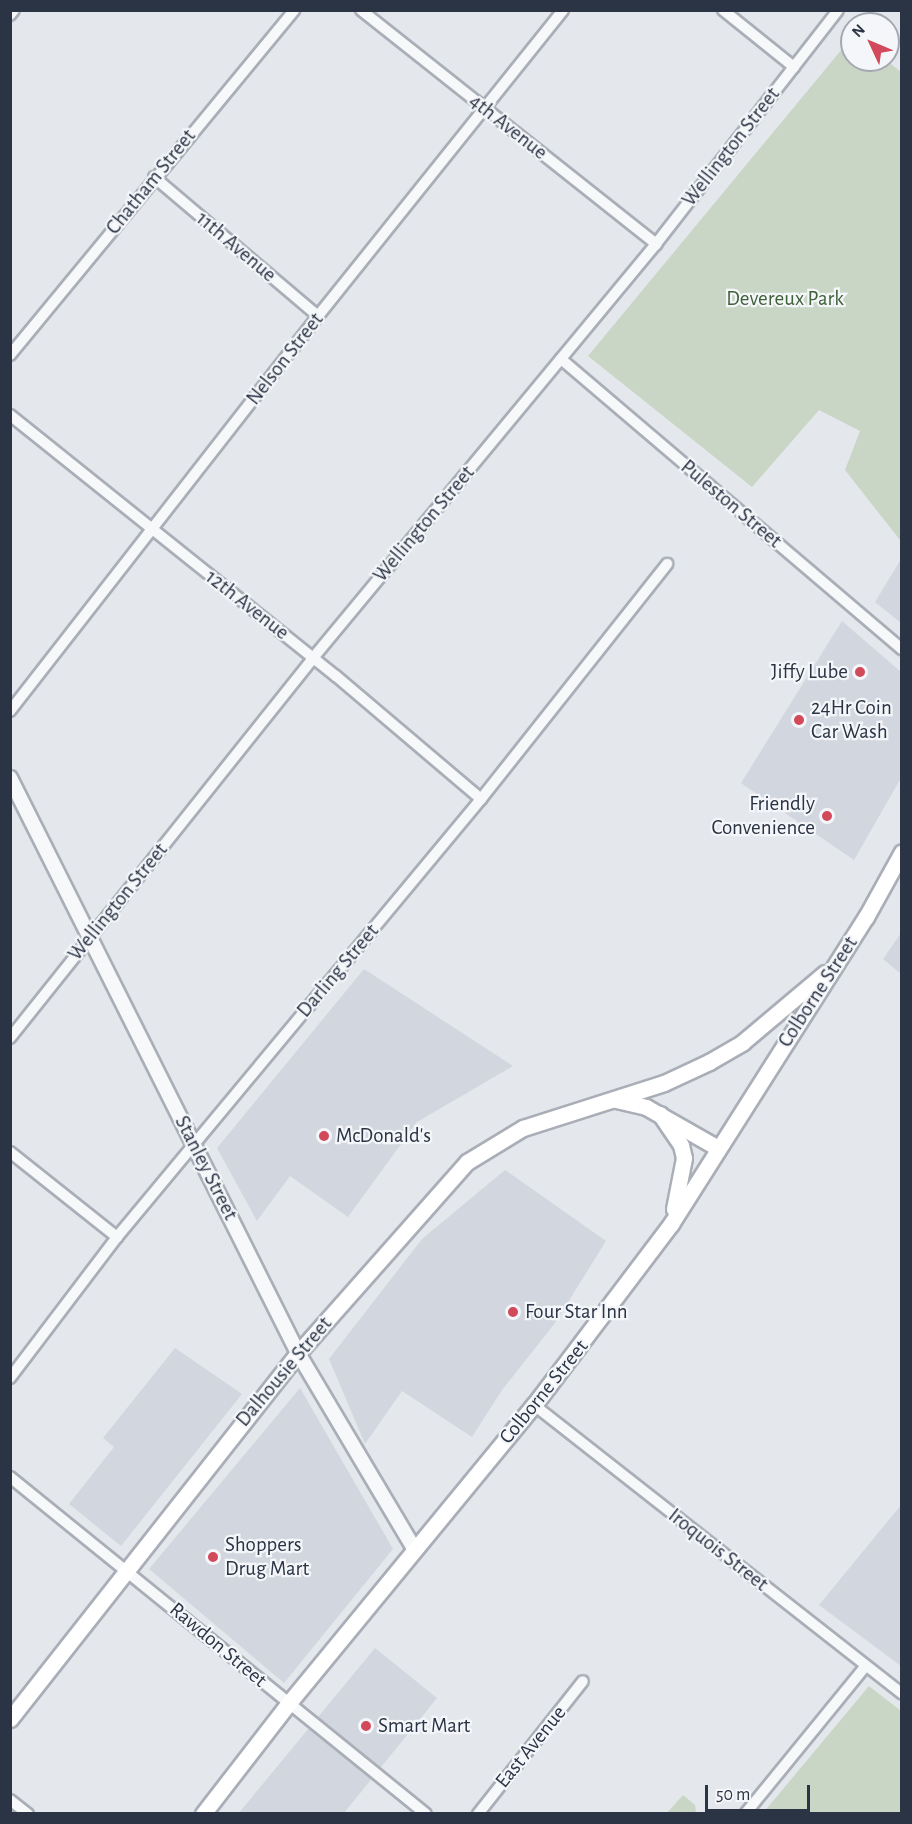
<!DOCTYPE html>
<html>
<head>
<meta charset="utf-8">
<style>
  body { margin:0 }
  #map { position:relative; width:912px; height:1824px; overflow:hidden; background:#e4e7ec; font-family:"Alegreya Sans",sans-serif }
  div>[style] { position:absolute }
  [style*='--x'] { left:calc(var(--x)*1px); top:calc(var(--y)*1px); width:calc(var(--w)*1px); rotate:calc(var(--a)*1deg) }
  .built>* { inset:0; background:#d2d6de }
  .green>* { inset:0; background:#c9d6c5 }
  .roads { filter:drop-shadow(2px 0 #a9aeb7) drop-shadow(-2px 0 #a9aeb7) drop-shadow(0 2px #a9aeb7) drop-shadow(0 -2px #a9aeb7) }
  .minor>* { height:10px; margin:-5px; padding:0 5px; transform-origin:5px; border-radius:5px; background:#f7f8fa }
  .tertiary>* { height:14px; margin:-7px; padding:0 7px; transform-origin:7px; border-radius:7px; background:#f7f8fa }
  .secondary>* { height:15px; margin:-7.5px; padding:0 7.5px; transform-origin:7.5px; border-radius:7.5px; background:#fff }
  .dots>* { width:16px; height:16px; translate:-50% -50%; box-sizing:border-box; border:3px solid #f4f6f9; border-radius:50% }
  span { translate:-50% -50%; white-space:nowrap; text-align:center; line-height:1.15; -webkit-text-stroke:4.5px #f4f6f9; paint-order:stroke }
  .street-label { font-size:21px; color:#2b3445 }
  .park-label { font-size:21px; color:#3f6138 }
  .poi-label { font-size:21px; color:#2b3445 }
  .right { translate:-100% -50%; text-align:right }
  .left { translate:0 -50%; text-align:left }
  .frame { position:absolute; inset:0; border:12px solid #2b3445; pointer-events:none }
  .north { position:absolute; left:840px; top:12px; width:60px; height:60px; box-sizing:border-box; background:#f4f6f9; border:2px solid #a4a8b1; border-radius:50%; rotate:314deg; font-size:16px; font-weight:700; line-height:24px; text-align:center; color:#2b3445 }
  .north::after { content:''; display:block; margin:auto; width:21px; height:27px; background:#d1495b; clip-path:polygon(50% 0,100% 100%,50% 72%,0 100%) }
  .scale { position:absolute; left:705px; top:1785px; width:105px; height:27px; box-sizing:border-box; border:3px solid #2b3445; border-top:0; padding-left:8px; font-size:18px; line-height:21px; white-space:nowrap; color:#2b3445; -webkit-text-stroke:4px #f4f6f9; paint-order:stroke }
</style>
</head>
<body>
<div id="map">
  <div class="built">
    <i style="clip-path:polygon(901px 559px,901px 623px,875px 602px)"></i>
    <i style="clip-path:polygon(842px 621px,901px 672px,901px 778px,854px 860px,741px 783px)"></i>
    <i style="clip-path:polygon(901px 933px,901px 974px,883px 959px)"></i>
    <i style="clip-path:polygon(364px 969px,513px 1066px,417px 1122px,348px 1217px,290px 1176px,257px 1221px,217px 1148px)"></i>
    <i style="clip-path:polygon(505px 1170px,606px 1241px,555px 1323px,502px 1390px,472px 1437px,402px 1391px,365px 1444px,329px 1359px,422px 1239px)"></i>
    <i style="clip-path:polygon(175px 1348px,242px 1394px,121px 1546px,69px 1504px,114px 1447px,103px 1438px)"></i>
    <i style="clip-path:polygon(300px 1388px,393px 1549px,284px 1683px,149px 1569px)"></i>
    <i style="clip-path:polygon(901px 1505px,901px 1666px,819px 1605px)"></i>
    <i style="clip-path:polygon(375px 1648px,437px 1698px,344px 1813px,238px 1814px)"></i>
  </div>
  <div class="green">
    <i style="clip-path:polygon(852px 37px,852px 60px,886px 60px,901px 72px,900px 540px,845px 470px,860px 431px,819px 410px,752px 487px,588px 356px)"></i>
    <i style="clip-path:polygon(869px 1686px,901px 1711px,901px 1813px,763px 1813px)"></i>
    <i style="clip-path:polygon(683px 1795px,695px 1805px,696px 1813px,667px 1813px)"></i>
  </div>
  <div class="roads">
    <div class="minor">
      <i style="--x:361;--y:10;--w:377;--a:38.4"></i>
      <i style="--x:723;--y:10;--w:91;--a:38.8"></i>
      <i style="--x:10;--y:15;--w:6;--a:-51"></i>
      <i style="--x:154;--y:177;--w:215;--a:40.3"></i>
      <i style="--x:10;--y:355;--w:447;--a:-50.5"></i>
      <i style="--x:561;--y:359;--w:448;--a:40.4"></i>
      <i style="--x:10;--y:415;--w:418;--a:38.7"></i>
      <i style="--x:336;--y:676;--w:190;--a:40.3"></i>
      <i style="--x:10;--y:711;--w:501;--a:-52.05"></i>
      <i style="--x:318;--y:316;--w:392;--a:-51.3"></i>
      <i style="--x:10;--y:1038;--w:486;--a:-51.4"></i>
      <i style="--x:313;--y:658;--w:538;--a:-50.36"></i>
      <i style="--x:656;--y:244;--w:296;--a:-52.1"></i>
      <i style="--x:10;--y:1152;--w:137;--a:38.5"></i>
      <i style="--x:10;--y:1378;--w:177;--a:-52.8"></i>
      <i style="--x:117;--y:1237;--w:570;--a:-50.27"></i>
      <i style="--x:481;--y:799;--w:300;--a:-51.6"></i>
      <i style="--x:534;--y:1405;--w:468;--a:38.1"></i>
      <i style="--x:10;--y:1477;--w:535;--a:39.01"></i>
      <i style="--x:10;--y:1800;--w:23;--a:38"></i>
      <i style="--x:478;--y:1814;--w:169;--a:-51.7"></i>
      <i style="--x:745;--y:1814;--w:190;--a:-50.8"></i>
    </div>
    <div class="tertiary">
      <i style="--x:10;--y:778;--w:643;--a:63.4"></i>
      <i style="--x:298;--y:1353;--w:229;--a:59.3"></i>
    </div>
    <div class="secondary">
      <i style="--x:616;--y:1100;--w:31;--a:13"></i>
      <i style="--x:646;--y:1107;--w:83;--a:29.7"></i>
      <i style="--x:660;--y:1114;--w:37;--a:56"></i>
      <i style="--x:681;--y:1145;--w:13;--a:77"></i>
      <i style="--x:684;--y:1158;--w:52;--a:101.1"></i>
      <i style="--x:10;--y:1719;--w:466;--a:-51.8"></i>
      <i style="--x:298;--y:1353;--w:255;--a:-48.5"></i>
      <i style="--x:467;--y:1162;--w:66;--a:-31.3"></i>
      <i style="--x:523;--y:1128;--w:148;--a:-17.7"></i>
      <i style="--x:664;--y:1083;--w:50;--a:-25"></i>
      <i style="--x:709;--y:1062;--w:39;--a:-30"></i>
      <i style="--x:743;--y:1042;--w:107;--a:-40.1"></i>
      <i style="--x:203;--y:1814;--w:139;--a:-52.3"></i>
      <i style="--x:288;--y:1704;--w:387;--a:-50.6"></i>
      <i style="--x:534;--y:1405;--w:227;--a:-52.9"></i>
      <i style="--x:671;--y:1224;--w:364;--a:-57.6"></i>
      <i style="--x:866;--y:917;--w:74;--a:-61"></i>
    </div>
  </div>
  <div class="dots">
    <i style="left:860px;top:672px;background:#d1495b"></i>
    <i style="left:799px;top:720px;background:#d1495b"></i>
    <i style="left:827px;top:816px;background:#d1495b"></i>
    <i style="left:324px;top:1136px;background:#d1495b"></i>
    <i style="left:513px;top:1312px;background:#d1495b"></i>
    <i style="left:213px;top:1557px;background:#d1495b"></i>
    <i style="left:366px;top:1726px;background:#d1495b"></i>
  </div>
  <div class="street-label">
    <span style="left:508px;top:127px;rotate:38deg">4th Avenue</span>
    <span style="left:731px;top:147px;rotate:-52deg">Wellington Street</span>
    <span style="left:151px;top:182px;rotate:-51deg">Chatham Street</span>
    <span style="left:236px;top:247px;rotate:40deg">11th Avenue</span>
    <span style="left:285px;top:359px;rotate:-52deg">Nelson Street</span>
    <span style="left:731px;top:504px;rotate:40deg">Puleston Street</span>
    <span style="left:424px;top:524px;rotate:-50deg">Wellington Street</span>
    <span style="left:247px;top:605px;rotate:38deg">12th Avenue</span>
    <span style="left:118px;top:902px;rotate:-51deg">Wellington Street</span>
    <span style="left:338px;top:971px;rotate:-50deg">Darling Street</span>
    <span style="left:818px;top:992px;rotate:-57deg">Colborne Street</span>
    <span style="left:206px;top:1168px;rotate:63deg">Stanley Street</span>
    <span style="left:284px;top:1372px;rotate:-50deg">Dalhousie Street</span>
    <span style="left:544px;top:1392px;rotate:-51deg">Colborne Street</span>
    <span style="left:718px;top:1550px;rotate:38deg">Iroquois Street</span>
    <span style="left:218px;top:1645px;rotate:40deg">Rawdon Street</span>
    <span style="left:531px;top:1747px;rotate:-51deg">East Avenue</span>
  </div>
  <div class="park-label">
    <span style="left:785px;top:299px">Devereux Park</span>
  </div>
  <div class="poi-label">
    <span class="right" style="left:848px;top:672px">Jiffy Lube</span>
    <span class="left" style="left:811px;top:720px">24Hr Coin<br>Car Wash</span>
    <span class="right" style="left:815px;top:816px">Friendly<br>Convenience</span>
    <span class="left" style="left:336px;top:1136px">McDonald's</span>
    <span class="left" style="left:525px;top:1312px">Four Star Inn</span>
    <span class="left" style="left:225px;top:1557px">Shoppers<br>Drug Mart</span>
    <span class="left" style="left:378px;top:1726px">Smart Mart</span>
  </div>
  <div class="frame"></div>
  <div class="north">N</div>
  <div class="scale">50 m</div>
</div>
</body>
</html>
